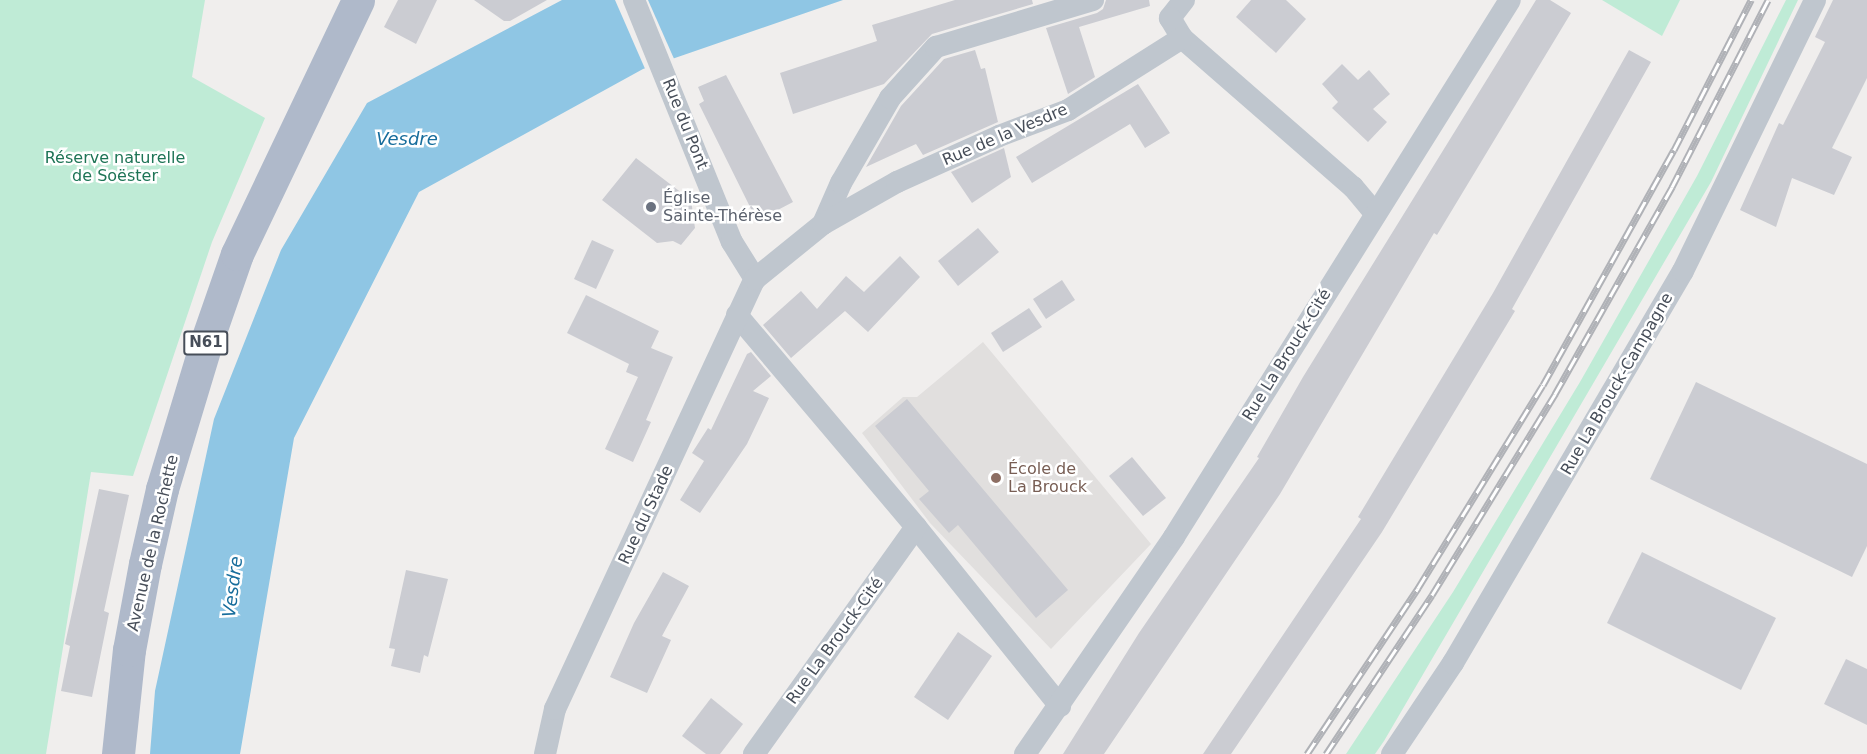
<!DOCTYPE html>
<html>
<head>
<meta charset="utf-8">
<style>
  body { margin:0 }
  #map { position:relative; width:1867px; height:754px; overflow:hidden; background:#f0eeed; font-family:"DejaVu Sans",sans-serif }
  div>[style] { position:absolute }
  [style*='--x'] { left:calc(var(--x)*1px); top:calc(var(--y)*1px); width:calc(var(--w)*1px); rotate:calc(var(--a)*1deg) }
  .education>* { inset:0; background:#e1dfde }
  .green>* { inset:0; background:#bfebd6 }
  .water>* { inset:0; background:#8fc6e4 }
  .pier>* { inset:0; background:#f0eeed }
  .building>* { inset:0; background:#cbccd2 }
  .street>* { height:22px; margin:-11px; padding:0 11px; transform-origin:11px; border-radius:11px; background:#bfc6ce }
  .primary>* { height:33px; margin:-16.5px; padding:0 16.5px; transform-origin:16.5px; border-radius:16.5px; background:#afb9ca }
  .rail>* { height:7px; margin-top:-3.5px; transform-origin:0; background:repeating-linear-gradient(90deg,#fff 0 14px,#b0b2b7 0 28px); box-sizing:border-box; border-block:2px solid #b0b2b7 }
  .dots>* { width:16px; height:16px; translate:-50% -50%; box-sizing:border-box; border:3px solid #fff; border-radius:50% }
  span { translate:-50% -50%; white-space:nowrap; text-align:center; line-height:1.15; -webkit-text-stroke:5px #fff; paint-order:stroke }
  .shield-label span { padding:2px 4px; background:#fff; border:2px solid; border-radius:4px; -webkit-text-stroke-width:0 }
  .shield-label { font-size:15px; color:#474e59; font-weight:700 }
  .street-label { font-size:16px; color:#474e59 }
  .park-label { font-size:16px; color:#1e7456 }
  .worship-label { font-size:16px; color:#5b616d }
  .left { translate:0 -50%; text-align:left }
  .education-label { font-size:16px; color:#785e54 }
  .water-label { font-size:18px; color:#176d9c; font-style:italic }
</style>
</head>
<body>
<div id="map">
  <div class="education">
    <i style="clip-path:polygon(983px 342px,1151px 544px,1051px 649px,930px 523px,862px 433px,903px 397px,917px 397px)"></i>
  </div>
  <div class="green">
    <i style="clip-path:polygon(0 0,205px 0,192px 77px,265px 118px,212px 242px,133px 476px,91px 472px,46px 754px,0 754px)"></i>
    <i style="clip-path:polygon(1602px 0,1680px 0,1662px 36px)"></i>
    <i style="clip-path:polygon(1786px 0,1798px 0,1711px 182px,1384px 741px,1375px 754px,1346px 754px,1453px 592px,1580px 382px,1697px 176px)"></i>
  </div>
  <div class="water">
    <i style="clip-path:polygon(562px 0,843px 0,643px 69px,419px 192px,294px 438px,240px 754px,150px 754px,155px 691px,214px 419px,281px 250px,367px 103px)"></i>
  </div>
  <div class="pier">
    <i style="clip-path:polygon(615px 0,648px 0,675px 61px,646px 71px)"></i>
  </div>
  <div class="building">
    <i style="clip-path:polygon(398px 0,437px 0,416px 44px,384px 27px)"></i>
    <i style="clip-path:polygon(474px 0,547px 0,510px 21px,504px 21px)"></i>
    <i style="clip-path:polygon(955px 0,1032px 0,1033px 4px,932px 34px,884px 84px,793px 114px,780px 73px,877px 41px,872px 25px)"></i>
    <i style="clip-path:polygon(1106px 0,1149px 0,1150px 6px,1079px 27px,1095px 77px,1068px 94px,1046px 28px,1097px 13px,1103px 9px)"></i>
    <i style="clip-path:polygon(1251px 0,1286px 0,1306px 19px,1276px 53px,1236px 17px)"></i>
    <i style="clip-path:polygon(1536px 0,1550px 0,1571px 13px,1437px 235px,1434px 233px,1280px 494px,1104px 754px,1063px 754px,1139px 633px,1259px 458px,1257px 457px,1303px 377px)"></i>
    <i style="clip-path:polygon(1833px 0,1867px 0,1867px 78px,1832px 148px,1852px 157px,1834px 195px,1792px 178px,1776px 227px,1740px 210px,1779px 123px,1783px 125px,1825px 42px,1815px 37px)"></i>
    <i style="clip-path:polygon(975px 50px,981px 69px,985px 68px,998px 122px,923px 155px,916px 144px,866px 167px,901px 106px,944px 59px)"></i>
    <i style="clip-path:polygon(1629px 50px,1651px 62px,1512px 309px,1515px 311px,1382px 532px,1231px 754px,1203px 754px,1361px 519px,1358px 517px,1493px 293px)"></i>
    <i style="clip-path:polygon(1342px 64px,1358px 80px,1369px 70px,1390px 94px,1373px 109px,1387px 122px,1368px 142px,1332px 108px,1338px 102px,1322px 84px)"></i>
    <i style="clip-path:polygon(726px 75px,793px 202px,757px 221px,699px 104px,704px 101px,698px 87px)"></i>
    <i style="clip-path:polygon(1138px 84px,1170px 133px,1145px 148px,1130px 124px,1032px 183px,1016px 157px)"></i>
    <i style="clip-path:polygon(1004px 148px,1011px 177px,972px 203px,951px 172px)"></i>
    <i style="clip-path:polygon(636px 158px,691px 200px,695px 228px,681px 245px,673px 241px,657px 243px,602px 200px)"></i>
    <i style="clip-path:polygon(978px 228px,999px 252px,958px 286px,938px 261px)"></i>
    <i style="clip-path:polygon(592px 240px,614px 250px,596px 289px,574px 279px)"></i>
    <i style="clip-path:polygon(900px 256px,920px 277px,868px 332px,845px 311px,791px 358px,763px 325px,801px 291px,817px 309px,846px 276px,864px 292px)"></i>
    <i style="clip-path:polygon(1062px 280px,1075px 300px,1046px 319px,1033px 299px)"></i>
    <i style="clip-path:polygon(586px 295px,659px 331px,651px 348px,673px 357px,646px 420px,651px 422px,633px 462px,605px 449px,638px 377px,626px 372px,629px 364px,567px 333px)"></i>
    <i style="clip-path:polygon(1029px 308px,1042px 327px,1003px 352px,991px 333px)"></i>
    <i style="clip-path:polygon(751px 352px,771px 376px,753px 391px,769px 398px,747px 444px,700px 513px,680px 500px,704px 461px,692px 453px,708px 428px,711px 430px,747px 354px)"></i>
    <i style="clip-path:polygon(1696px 382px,1867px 464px,1867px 546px,1852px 577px,1650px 479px)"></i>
    <i style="clip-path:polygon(907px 399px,1068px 590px,1036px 618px,958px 525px,949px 533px,919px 499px,929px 491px,875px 426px)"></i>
    <i style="clip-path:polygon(1132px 457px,1166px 498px,1143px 516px,1109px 476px)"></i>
    <i style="clip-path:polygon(99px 489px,129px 495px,104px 611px,109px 613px,92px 697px,61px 691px,70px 646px,65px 644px)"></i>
    <i style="clip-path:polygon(1642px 552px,1776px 618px,1741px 690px,1607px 623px)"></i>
    <i style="clip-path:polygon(406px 570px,448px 579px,428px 657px,424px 655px,420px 673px,391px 666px,395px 649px,389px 648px)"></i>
    <i style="clip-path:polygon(663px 572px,689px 586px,662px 636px,671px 640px,647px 693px,610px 677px,634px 623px)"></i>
    <i style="clip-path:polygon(958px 632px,992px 656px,948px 720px,914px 697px)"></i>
    <i style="clip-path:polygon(1846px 659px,1867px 669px,1867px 725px,1824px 704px)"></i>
    <i style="clip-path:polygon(711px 698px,743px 724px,720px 754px,706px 754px,682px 736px)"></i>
  </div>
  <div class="street">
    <i style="--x:634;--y:0;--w:261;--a:68"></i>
    <i style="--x:732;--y:242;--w:44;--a:58.1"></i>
    <i style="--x:1184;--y:0;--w:23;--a:128"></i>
    <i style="--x:1170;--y:18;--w:23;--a:59"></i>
    <i style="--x:1182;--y:38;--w:227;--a:41.1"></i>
    <i style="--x:1353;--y:187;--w:35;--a:50"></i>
    <i style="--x:823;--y:224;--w:45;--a:-66.3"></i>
    <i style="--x:841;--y:183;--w:98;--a:-60"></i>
    <i style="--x:890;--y:98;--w:69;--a:-48"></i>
    <i style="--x:936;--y:47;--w:164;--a:-16.7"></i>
    <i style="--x:737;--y:315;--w:277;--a:49.8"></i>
    <i style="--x:916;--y:527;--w:230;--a:51.2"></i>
    <i style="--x:545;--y:754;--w:46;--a:-77.5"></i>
    <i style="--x:555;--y:709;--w:474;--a:-65.1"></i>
    <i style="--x:755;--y:279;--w:87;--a:-39"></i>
    <i style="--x:823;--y:224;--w:85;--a:-29.6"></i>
    <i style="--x:897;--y:182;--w:112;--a:-24.3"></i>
    <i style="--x:999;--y:136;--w:74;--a:-20.6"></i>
    <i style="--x:1068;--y:110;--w:135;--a:-32.3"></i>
    <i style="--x:754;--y:754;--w:279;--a:-54.5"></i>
    <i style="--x:1025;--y:754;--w:263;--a:-55.5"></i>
    <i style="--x:1174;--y:537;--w:633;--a:-57.97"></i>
    <i style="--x:1392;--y:754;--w:110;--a:-56.2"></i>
    <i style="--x:1453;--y:663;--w:454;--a:-59.6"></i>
    <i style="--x:1683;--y:271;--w:301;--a:-64"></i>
  </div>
  <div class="primary">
    <i style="--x:118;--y:754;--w:105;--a:-84"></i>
    <i style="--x:129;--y:650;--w:87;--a:-79.5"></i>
    <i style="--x:145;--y:564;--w:77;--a:-77.2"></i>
    <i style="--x:162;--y:489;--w:152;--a:-73.2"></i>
    <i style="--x:206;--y:343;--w:94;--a:-70.8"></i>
    <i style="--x:237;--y:254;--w:281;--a:-64.5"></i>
  </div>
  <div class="rail">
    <i style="--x:1307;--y:754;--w:200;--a:-56.2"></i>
    <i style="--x:1418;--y:588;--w:238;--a:-58.4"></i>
    <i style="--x:1543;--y:385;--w:269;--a:-60.9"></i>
    <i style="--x:1674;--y:150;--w:169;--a:-62.8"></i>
    <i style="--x:1326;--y:754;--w:191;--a:-56.3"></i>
    <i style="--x:1432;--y:595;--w:236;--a:-58.5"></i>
    <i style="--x:1555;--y:394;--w:238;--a:-60.5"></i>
    <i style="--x:1672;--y:187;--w:210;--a:-62.8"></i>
  </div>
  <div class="dots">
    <i style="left:651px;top:207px;background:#6b7280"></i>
    <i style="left:996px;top:478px;background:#8d6e63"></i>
  </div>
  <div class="shield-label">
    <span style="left:206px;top:343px">N61</span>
  </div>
  <div class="street-label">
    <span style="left:685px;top:124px;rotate:68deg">Rue du Pont</span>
    <span style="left:1005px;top:135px;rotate:-23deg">Rue de la Vesdre</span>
    <span style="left:1287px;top:355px;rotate:-58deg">Rue La Brouck-Cité</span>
    <span style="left:1617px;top:384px;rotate:-60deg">Rue La Brouck-Campagne</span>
    <span style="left:646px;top:515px;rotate:-65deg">Rue du Stade</span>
    <span style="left:153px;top:543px;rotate:-77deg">Avenue de la Rochette</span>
    <span style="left:835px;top:641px;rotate:-54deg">Rue La Brouck-Cité</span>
  </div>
  <div class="park-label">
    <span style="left:115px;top:167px">Réserve naturelle<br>de Soëster</span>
  </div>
  <div class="worship-label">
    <span class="left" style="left:663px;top:207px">Église<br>Sainte-Thérèse</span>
  </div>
  <div class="education-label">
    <span class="left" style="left:1008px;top:478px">École de<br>La Brouck</span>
  </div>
  <div class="water-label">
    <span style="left:407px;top:139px">Vesdre</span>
    <span style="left:233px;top:587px;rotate:-83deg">Vesdre</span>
  </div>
</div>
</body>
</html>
